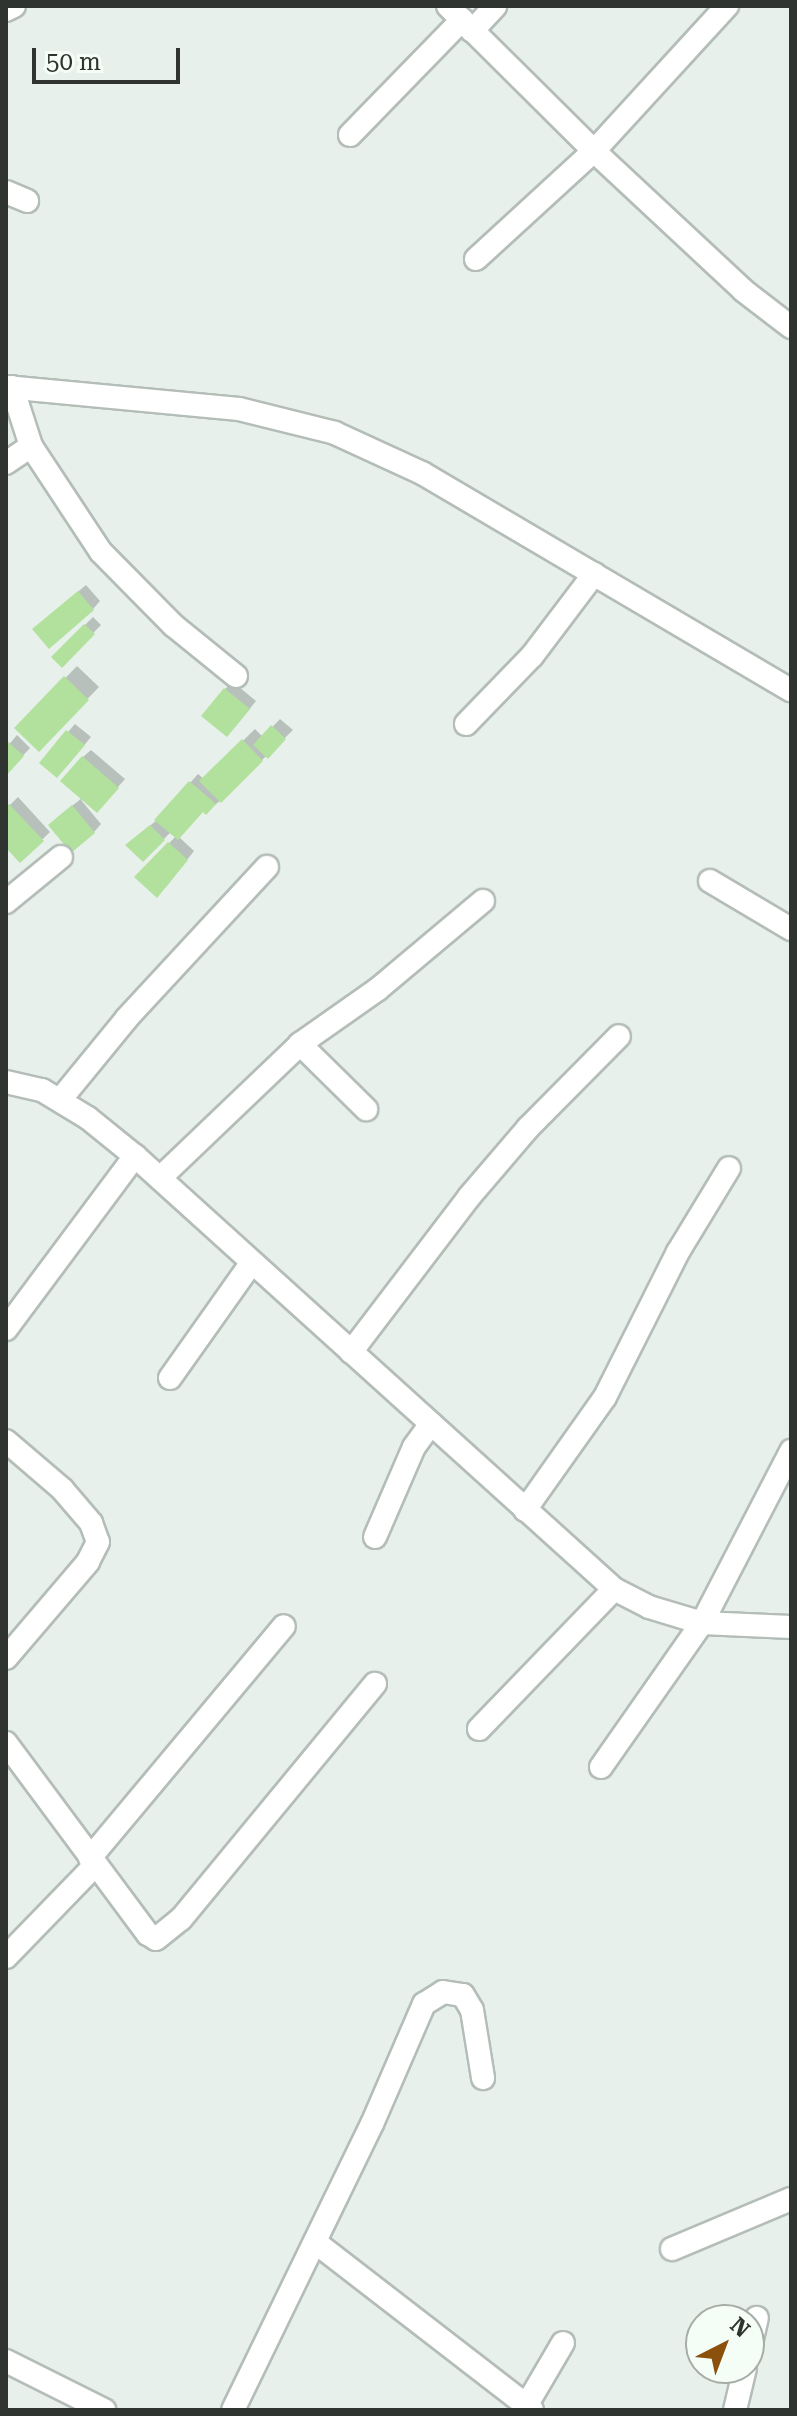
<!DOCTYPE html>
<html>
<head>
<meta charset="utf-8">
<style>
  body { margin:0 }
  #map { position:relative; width:797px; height:2416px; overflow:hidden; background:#e7f0ea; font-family:"Roboto Serif",serif }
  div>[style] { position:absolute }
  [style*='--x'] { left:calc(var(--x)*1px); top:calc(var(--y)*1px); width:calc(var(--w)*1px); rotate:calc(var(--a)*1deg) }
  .shadow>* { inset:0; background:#0003 }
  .building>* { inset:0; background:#b1e19c }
  .roads { filter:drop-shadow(2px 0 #b4bdb7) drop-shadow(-2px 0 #b4bdb7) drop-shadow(0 2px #b4bdb7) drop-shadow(0 -2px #b4bdb7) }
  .minor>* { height:22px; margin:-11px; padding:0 11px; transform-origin:11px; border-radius:11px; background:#fff }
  span { translate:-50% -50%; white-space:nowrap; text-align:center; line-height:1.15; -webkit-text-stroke:7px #f4fef7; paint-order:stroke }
  .frame { position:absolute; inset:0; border:8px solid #303431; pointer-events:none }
  .north { position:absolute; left:685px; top:2304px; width:80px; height:80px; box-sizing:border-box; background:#f4fef7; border:2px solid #a6ada8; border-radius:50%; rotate:42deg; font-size:22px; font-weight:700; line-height:32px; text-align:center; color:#303431 }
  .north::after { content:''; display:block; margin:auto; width:28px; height:36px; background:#8b500c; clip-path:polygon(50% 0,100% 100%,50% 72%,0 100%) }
  .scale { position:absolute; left:32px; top:48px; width:148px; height:36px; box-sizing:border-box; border:4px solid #303431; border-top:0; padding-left:10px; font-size:24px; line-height:28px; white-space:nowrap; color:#303431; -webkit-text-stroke:6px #f4fef7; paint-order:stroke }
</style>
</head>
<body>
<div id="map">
  <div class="shadow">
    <i style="clip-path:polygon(86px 585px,100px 601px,93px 609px,42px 622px)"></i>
    <i style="clip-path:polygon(93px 617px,101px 625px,62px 665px,53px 657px)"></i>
    <i style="clip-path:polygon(77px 666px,99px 687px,39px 749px,17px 728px)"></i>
    <i style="clip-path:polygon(233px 682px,256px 701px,235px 727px,225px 689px)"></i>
    <i style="clip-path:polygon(280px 719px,293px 730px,221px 800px,206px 812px,203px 810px,179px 837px,194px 851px,165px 888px,137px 877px,176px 836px,171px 832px,143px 859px,136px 837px,157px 820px,198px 774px,204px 779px,255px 729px,263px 737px)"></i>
    <i style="clip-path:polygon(75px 724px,91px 737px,65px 768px,68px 732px)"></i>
    <i style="clip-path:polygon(17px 735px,30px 748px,6px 774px,6px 748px)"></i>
    <i style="clip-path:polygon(91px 750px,125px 779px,104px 803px,81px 800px,101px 824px,94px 832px,58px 817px,82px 798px,83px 757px)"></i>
    <i style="clip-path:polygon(18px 797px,50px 832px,20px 861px,6px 845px,6px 809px)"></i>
  </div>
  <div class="building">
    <i style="clip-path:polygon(78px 591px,94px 610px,49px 649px,32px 629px)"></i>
    <i style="clip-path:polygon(84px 624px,95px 634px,62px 668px,51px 657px)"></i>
    <i style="clip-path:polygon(64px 676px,89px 700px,39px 752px,14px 728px)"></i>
    <i style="clip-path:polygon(224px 688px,250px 709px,227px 737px,201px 716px)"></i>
    <i style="clip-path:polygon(271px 725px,286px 739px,268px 759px,253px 745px)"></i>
    <i style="clip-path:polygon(66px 730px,85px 745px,57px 778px,39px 763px)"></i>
    <i style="clip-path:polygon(242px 739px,263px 761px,221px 803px,199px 781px)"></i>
    <i style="clip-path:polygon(8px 742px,24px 756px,6px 776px,6px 744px)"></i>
    <i style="clip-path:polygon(82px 756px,119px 788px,97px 813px,60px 781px)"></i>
    <i style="clip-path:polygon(189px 781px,216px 804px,206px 815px,203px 812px,178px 840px,154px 820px)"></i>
    <i style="clip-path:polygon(9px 804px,44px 841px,20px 863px,6px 848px,6px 807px)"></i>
    <i style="clip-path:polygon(72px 805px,95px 833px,71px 853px,48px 825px)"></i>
    <i style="clip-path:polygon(150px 825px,165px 840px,143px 862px,125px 845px)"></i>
    <i style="clip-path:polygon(168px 842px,188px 860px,157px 898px,134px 877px)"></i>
  </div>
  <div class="roads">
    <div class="minor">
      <i style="--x:448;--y:6;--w:206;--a:44.8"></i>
      <i style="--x:594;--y:151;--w:205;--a:43"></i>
      <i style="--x:744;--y:291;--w:59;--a:37.5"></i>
      <i style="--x:6;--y:10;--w:9;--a:-27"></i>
      <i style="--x:472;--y:31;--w:34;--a:-47"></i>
      <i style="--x:350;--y:135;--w:161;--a:-45.8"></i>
      <i style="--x:6;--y:192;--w:23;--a:23"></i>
      <i style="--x:476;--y:259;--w:160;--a:-42.5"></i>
      <i style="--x:594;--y:151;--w:197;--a:-47.5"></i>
      <i style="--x:6;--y:387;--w:234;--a:5.4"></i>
      <i style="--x:239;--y:409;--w:99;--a:14"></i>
      <i style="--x:335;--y:433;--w:96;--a:24.7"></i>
      <i style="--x:422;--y:473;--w:428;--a:30.5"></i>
      <i style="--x:12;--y:387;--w:62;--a:72.1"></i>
      <i style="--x:31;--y:446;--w:127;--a:56.6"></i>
      <i style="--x:101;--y:552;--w:103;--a:45.4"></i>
      <i style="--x:173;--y:625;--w:81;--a:39"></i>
      <i style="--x:6;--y:463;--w:30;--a:-34"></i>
      <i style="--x:466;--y:724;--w:95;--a:-45.9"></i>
      <i style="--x:532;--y:656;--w:103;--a:-52.9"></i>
      <i style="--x:710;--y:881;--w:94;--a:30.7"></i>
      <i style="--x:6;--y:902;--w:71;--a:-39.3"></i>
      <i style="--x:300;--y:1044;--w:93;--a:44.6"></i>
      <i style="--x:6;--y:1082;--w:37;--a:13"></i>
      <i style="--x:42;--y:1090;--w:54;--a:31.3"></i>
      <i style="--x:88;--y:1118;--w:60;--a:39"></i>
      <i style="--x:135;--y:1156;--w:646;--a:42.11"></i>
      <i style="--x:614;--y:1589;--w:39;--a:27"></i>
      <i style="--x:649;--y:1607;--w:55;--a:16.8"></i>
      <i style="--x:702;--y:1623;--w:89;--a:2.6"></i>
      <i style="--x:60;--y:1100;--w:106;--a:-50.7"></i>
      <i style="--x:127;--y:1018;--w:206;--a:-47.2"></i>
      <i style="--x:160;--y:1178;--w:194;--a:-43.7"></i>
      <i style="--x:300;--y:1044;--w:95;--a:-35.2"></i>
      <i style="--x:378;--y:989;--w:137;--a:-40"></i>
      <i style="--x:6;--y:1329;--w:216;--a:-53.3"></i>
      <i style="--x:351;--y:1352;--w:195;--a:-52.7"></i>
      <i style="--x:469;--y:1197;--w:91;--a:-49.5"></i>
      <i style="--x:528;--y:1128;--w:129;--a:-45.3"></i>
      <i style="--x:170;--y:1378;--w:142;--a:-54.7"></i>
      <i style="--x:6;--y:1441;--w:74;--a:40.6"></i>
      <i style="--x:62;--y:1489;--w:45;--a:49.5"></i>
      <i style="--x:91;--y:1523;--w:20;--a:70"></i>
      <i style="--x:98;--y:1542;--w:22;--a:117"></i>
      <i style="--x:88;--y:1562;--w:126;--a:130.5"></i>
      <i style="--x:525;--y:1510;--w:138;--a:-54.7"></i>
      <i style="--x:605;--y:1397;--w:162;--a:-63.3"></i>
      <i style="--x:678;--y:1252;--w:98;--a:-58.7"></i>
      <i style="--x:375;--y:1537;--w:98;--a:-66.6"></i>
      <i style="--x:414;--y:1447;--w:29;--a:-54"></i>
      <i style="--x:479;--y:1729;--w:194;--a:-46"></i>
      <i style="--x:6;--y:1743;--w:238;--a:53.4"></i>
      <i style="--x:148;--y:1934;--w:9;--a:32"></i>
      <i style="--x:156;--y:1939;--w:32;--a:-39"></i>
      <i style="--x:181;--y:1919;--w:305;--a:-50.5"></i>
      <i style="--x:601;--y:1767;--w:176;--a:-55"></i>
      <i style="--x:702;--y:1623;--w:194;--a:-62.6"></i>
      <i style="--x:90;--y:1858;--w:302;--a:-50.1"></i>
      <i style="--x:6;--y:1957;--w:128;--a:-45.9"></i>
      <i style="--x:315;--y:2242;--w:274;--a:37.7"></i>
      <i style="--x:672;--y:2249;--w:129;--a:-22.8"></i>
      <i style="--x:749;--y:2352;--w:35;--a:-77"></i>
      <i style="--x:6;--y:2361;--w:110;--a:26.6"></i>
      <i style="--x:526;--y:2406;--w:73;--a:-59.6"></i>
      <i style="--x:233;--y:2410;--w:318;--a:-64.1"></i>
      <i style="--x:372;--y:2124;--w:131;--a:-66.6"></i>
      <i style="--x:424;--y:2004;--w:22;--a:-32"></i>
      <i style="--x:443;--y:1992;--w:20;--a:9"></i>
      <i style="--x:463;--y:1995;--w:17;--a:59"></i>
      <i style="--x:472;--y:2010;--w:69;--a:80.8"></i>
      <i style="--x:735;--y:2410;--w:43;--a:-76.6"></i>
    </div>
  </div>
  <div class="frame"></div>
  <div class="north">N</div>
  <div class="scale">50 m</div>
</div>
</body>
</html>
